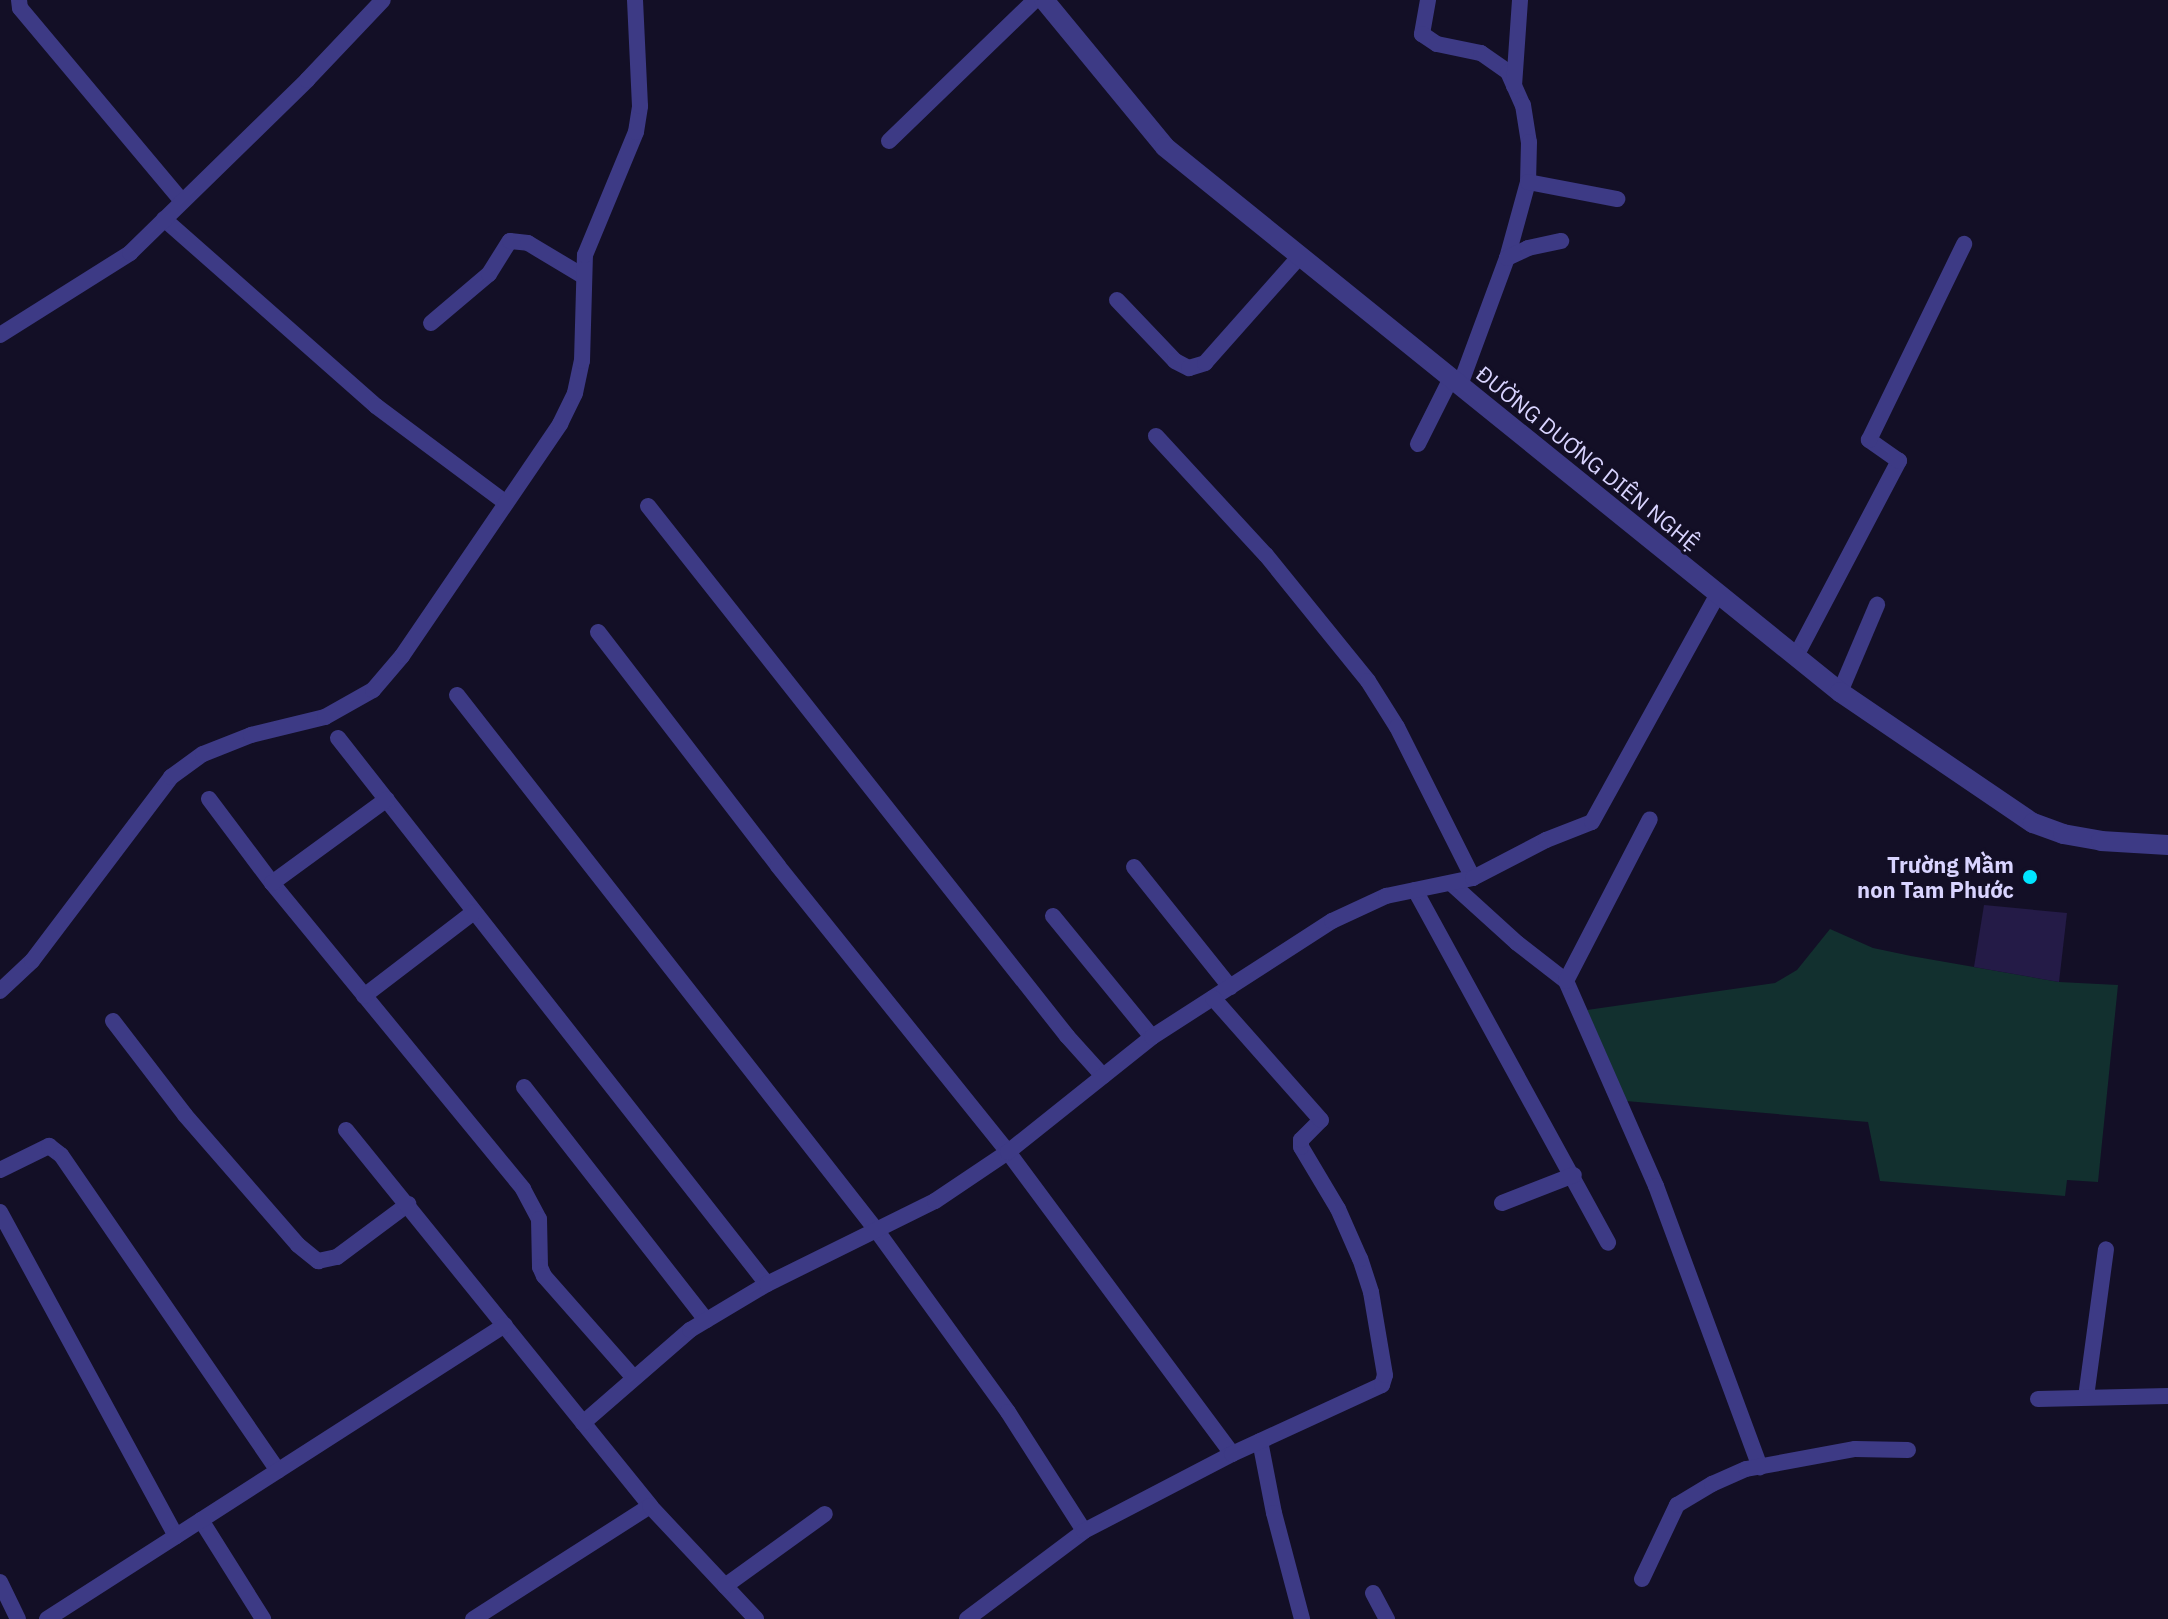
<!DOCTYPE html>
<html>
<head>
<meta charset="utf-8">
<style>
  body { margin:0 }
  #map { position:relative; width:2168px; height:1619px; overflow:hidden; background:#130f26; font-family:"IBM Plex Sans",sans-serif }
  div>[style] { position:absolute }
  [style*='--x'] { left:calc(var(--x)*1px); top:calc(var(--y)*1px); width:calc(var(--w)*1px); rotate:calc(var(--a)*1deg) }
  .green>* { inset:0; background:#12302f }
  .building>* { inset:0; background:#241b47 }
  .minor>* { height:16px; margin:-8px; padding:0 8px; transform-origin:8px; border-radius:8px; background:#3d3a85 }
  .tertiary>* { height:20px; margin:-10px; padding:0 10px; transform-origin:10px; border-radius:10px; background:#3d3a85 }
  .dots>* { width:22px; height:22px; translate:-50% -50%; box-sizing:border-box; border:4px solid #130f26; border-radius:50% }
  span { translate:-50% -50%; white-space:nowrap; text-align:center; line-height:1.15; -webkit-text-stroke:6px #130f26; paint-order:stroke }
  .street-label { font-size:22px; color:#d9d4ff }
  .poi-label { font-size:22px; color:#d9d4ff; font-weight:700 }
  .right { translate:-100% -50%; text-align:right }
</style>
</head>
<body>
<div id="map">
  <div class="green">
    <i style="clip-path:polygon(1830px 929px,1873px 948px,1911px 956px,2059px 982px,2118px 985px,2098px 1182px,2067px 1180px,2065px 1196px,1880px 1181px,1868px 1122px,1626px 1101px,1587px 1010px,1775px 983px,1797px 970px)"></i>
  </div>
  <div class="building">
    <i style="clip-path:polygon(1984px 905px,2067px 913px,2059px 982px,1974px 967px)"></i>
  </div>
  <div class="minor">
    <i style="--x:19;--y:0;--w:8;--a:83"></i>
    <i style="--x:20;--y:8;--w:252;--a:50"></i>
    <i style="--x:1428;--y:0;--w:35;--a:100"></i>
    <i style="--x:1422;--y:34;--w:18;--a:34"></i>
    <i style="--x:1437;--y:44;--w:45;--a:11.6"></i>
    <i style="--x:1481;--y:53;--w:33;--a:35"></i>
    <i style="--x:1508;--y:72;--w:36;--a:66"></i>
    <i style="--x:1523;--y:105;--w:37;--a:81"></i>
    <i style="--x:1529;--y:142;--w:40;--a:91.4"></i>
    <i style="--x:1528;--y:182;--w:79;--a:105.4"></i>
    <i style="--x:1507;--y:258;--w:135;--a:110.3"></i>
    <i style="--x:1514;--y:86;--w:86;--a:-86"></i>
    <i style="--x:889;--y:141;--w:203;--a:-44"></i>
    <i style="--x:1528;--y:182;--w:91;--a:10.8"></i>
    <i style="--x:164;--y:219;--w:283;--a:41.4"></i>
    <i style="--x:376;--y:406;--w:162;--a:36.7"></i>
    <i style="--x:1507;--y:258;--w:23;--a:-25"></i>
    <i style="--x:1528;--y:248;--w:34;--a:-12"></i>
    <i style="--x:1117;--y:300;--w:84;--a:46.4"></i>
    <i style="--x:1175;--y:361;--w:16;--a:27"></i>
    <i style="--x:1189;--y:368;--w:17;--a:-17"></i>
    <i style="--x:1205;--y:363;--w:143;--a:-48.4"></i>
    <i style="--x:431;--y:323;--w:76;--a:-40.2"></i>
    <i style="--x:489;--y:274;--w:39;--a:-58"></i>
    <i style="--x:510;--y:241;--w:18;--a:6"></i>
    <i style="--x:528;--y:243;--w:64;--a:31"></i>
    <i style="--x:0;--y:335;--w:154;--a:-32.2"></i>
    <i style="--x:130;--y:253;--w:248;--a:-44.3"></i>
    <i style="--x:307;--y:80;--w:110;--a:-46.5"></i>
    <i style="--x:1156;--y:436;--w:162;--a:47.3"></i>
    <i style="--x:1266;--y:555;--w:162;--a:51"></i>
    <i style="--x:1368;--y:681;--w:54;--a:57.8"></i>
    <i style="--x:1397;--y:727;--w:169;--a:63.3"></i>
    <i style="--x:1418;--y:444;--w:74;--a:-63.4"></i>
    <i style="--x:648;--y:506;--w:676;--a:51.67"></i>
    <i style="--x:1067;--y:1036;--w:54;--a:48"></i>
    <i style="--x:598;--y:632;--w:295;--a:52.4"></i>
    <i style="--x:778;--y:866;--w:367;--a:51.2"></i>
    <i style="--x:1008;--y:1152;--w:376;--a:53.4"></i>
    <i style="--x:1796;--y:656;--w:221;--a:-62.2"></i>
    <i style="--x:1899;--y:461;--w:37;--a:-145"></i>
    <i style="--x:1869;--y:440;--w:218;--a:-64.1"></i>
    <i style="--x:1840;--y:692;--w:95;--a:-67"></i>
    <i style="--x:457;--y:695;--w:681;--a:51.92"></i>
    <i style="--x:877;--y:1231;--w:223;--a:54.1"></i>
    <i style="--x:1008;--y:1412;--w:141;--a:57.4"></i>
    <i style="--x:338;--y:738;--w:694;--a:51.84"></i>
    <i style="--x:209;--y:799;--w:105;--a:53.1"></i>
    <i style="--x:272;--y:883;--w:396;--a:50.6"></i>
    <i style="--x:523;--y:1189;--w:34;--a:62"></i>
    <i style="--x:539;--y:1219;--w:48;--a:88.8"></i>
    <i style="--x:540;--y:1267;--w:10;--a:66"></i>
    <i style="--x:544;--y:1276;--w:136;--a:48.6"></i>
    <i style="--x:1134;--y:867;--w:154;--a:51.3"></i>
    <i style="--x:272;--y:883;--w:142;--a:-36.1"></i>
    <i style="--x:1452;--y:884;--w:88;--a:42.2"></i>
    <i style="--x:1517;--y:943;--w:62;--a:37.8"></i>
    <i style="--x:1566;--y:981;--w:224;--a:66.3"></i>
    <i style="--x:1656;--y:1186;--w:300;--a:69.7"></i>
    <i style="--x:1415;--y:890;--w:402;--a:61.3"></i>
    <i style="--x:1053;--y:916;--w:156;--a:50.7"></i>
    <i style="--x:1566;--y:981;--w:182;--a:-62.6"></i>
    <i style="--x:0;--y:991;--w:44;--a:-43.2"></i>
    <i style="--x:32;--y:961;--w:231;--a:-52.9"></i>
    <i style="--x:171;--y:777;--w:39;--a:-36"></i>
    <i style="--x:203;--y:754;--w:52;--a:-21.6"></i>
    <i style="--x:251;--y:735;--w:76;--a:-13.7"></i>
    <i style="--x:325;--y:717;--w:55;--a:-29.4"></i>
    <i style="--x:373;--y:690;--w:45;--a:-49.5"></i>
    <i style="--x:402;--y:656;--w:281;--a:-55.7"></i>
    <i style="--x:560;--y:424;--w:34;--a:-64"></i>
    <i style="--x:575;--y:393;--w:33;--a:-78"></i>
    <i style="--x:582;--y:361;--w:106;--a:-88.4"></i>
    <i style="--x:585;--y:255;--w:133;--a:-67.5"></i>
    <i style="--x:636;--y:132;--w:26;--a:-81"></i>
    <i style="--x:640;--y:106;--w:106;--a:-92.7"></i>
    <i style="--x:364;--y:996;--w:138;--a:-37.4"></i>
    <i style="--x:113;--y:1021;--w:118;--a:52.5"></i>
    <i style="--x:185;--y:1115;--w:172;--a:49"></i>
    <i style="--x:298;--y:1245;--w:26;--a:39"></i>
    <i style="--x:318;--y:1261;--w:19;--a:-12"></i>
    <i style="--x:337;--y:1257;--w:89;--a:-36.7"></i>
    <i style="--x:524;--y:1087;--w:296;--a:52"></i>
    <i style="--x:346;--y:1130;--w:484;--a:51"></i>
    <i style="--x:650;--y:1506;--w:210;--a:147.4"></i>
    <i style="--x:0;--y:1170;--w:55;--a:-26.1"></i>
    <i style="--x:49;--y:1146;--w:15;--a:37"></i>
    <i style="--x:61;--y:1155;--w:383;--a:55.5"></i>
    <i style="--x:1502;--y:1203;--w:77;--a:-21.3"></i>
    <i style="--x:0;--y:1212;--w:369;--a:61.5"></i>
    <i style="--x:2086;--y:1397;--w:149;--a:-82.3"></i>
    <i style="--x:2038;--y:1399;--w:130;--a:-1.3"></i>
    <i style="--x:583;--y:1423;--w:142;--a:-41"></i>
    <i style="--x:690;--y:1330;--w:90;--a:-30.9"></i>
    <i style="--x:767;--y:1284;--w:187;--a:-26.3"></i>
    <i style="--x:935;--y:1201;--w:88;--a:-33.9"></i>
    <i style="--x:1008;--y:1152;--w:184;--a:-38.6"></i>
    <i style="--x:1152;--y:1037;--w:214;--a:-32.8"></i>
    <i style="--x:1332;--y:921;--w:60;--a:-24.8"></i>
    <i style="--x:1386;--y:896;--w:89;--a:-11.7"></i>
    <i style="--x:1473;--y:878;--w:82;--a:-27.5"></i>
    <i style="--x:1546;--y:840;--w:49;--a:-21.4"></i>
    <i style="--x:1592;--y:822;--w:260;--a:-61.1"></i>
    <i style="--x:1260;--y:1441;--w:73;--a:79"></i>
    <i style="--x:1274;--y:1513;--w:110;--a:75.2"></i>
    <i style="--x:650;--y:1506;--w:155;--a:46.8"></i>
    <i style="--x:201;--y:1520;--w:117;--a:57.9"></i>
    <i style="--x:1642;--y:1579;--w:82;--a:-64.7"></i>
    <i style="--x:1677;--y:1505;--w:41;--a:-31"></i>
    <i style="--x:1712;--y:1484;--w:37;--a:-24"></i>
    <i style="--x:1746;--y:1469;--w:111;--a:-10.4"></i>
    <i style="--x:1855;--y:1449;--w:53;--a:1.1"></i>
    <i style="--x:0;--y:1582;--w:41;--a:64.1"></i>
    <i style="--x:725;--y:1586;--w:123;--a:-35.8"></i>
    <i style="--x:1373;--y:1593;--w:30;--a:62"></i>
    <i style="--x:47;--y:1619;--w:544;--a:-32.7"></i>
    <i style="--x:967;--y:1619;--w:146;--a:-36.9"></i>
    <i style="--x:1084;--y:1531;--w:167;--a:-27.5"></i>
    <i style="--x:1232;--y:1454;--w:165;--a:-24.7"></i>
    <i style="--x:1382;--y:1385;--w:10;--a:-73"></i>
    <i style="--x:1385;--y:1375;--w:84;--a:-99.6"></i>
    <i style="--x:1371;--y:1292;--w:35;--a:-108"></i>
    <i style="--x:1360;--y:1259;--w:55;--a:-113.7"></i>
    <i style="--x:1338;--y:1209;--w:72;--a:-120.8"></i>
    <i style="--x:1301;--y:1147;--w:7;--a:-90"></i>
    <i style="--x:1301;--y:1140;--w:28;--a:-45"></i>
    <i style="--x:1321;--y:1120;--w:163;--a:-131.5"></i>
  </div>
  <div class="tertiary">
    <i style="--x:1044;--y:0;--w:190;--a:50.5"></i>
    <i style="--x:1165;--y:147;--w:868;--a:38.92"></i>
    <i style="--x:1840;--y:692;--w:233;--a:34.2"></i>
    <i style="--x:2033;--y:823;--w:32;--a:20"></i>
    <i style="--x:2063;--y:834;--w:39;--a:10"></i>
    <i style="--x:2101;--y:841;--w:67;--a:3.4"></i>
  </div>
  <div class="dots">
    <i style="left:2030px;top:877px;background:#00e5ff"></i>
  </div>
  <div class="street-label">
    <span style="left:1588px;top:458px;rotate:39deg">ĐƯỜNG DUƠNG DIÊN NGHỆ</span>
  </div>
  <div class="poi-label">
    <span class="right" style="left:2014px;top:877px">Trường Mầm<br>non Tam Phước</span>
  </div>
</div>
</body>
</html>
